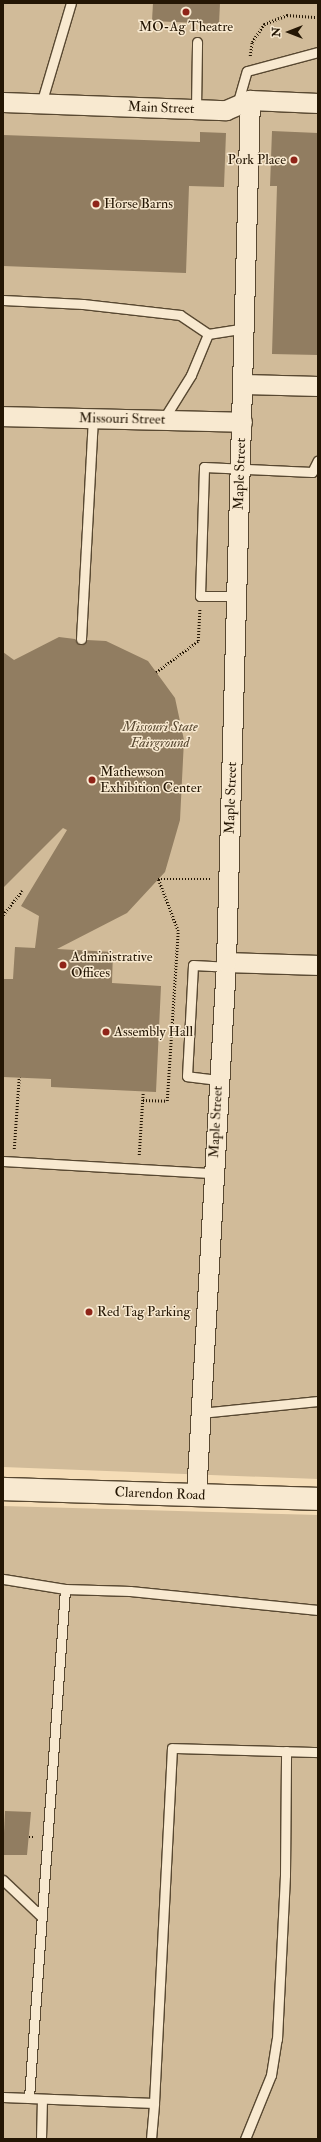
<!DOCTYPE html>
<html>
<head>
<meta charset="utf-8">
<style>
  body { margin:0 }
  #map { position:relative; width:321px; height:2142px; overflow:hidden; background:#f5ddb7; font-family:"IM FELL Double Pica",serif }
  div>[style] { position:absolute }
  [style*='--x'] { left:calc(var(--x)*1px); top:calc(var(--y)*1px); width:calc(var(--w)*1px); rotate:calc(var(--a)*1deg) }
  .green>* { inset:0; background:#d1bb99 }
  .building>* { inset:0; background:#917d61 }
  .path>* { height:2.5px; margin-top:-1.25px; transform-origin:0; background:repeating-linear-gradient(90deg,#241604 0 1px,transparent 0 3px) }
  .roads { filter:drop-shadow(1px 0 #584831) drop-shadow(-1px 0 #584831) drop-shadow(0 1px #584831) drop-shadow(0 -1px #584831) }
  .service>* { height:9px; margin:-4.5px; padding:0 4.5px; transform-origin:4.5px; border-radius:4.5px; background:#f8e9d0 }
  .minor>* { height:19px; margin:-9.5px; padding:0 9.5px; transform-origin:9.5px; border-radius:9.5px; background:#f8e9d0 }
  .tertiary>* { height:22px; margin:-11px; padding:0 11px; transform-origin:11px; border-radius:11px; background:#f8e9d0 }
  .dots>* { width:11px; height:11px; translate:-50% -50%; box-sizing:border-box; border:2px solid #f8e9d0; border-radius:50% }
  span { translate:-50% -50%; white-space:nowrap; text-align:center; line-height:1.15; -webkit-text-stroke:3px #f8e9d0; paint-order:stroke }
  .poi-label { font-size:14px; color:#241604 }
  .right { translate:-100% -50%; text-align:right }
  .left { translate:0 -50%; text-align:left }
  .street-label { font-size:14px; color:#241604 }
  .park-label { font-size:14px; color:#584831; font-style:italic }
  .frame { position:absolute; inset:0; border:4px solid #241604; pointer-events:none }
  .north { position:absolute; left:269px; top:12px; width:40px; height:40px; -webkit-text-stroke:3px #f8e9d0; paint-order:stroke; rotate:270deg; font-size:11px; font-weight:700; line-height:16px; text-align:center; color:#241604 }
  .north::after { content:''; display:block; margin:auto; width:14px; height:18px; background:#241604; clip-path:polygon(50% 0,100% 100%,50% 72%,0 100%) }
</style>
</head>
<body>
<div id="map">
  <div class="green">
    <i style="clip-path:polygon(3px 3px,318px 3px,318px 1479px,3px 1467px)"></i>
    <i style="clip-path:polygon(3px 1506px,318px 1515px,318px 2139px,3px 2139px)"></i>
  </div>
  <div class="building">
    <i style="clip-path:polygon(153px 3px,220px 3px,219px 24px,152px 21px)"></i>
    <i style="clip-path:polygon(272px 131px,318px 133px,318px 355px,272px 354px,277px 186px,270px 186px)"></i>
    <i style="clip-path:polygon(200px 132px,226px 133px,224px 187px,189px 186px,186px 273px,3px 266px,3px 135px,200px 142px)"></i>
    <i style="clip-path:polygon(59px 637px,75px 639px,80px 645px,87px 640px,106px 641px,148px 661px,175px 698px,184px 740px,180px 820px,165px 872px,127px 913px,57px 949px,113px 952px,112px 983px,161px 986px,156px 1092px,51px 1087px,51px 1079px,3px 1077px,3px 979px,13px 979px,15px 947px,35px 948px,39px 916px,21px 906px,67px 830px,63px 828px,3px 888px,3px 652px,14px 660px)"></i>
    <i style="clip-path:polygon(5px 1811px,31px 1812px,27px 1855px,3px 1855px)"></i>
  </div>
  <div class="path">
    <i style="--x:250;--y:56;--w:14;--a:-82"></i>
    <i style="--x:252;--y:42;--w:22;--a:-56"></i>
    <i style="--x:264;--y:24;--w:25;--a:-21"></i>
    <i style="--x:287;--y:15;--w:31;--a:4"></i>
    <i style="--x:156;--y:672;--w:52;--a:-36.4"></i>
    <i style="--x:198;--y:641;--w:33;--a:-87"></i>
    <i style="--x:3;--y:915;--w:31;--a:-52"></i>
    <i style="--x:143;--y:1100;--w:24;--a:2"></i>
    <i style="--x:167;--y:1101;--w:170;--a:-86.3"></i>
    <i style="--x:178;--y:931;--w:56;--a:-111"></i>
    <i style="--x:158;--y:879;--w:52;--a:0"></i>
    <i style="--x:14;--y:1149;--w:72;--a:-86"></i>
    <i style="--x:139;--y:1155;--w:63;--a:-86.4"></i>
    <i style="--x:29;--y:1837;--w:6;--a:0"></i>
  </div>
  <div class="roads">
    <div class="service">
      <i style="--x:41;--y:104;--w:105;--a:-73.5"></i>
      <i style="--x:237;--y:105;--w:35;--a:-74"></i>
      <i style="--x:247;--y:71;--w:73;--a:-15"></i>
      <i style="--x:196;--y:109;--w:67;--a:-89.1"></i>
      <i style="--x:3;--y:300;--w:80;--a:2.9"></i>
      <i style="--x:83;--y:304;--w:98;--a:6.5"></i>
      <i style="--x:180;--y:315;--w:34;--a:34"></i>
      <i style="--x:163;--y:420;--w:53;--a:-58.1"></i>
      <i style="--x:191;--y:375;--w:44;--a:-67.5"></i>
      <i style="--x:208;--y:334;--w:37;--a:-9"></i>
      <i style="--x:237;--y:596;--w:37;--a:180"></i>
      <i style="--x:200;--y:596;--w:129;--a:-88.2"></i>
      <i style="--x:204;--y:467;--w:108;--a:2.7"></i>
      <i style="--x:312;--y:472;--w:13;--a:-63"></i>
      <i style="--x:81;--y:639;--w:220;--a:-86.9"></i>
      <i style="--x:218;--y:1080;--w:31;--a:-173"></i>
      <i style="--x:187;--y:1076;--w:111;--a:-86.9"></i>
      <i style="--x:193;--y:965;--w:33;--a:3"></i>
      <i style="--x:3;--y:1161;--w:211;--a:3.3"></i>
      <i style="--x:200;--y:1413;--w:119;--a:-5.8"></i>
      <i style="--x:3;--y:1579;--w:63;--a:9.2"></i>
      <i style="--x:65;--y:1589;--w:510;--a:94.05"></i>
      <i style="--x:65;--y:1589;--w:65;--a:1.8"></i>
      <i style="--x:130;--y:1591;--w:189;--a:5.8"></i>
      <i style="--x:3;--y:1880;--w:52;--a:43.5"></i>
      <i style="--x:3;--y:2097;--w:151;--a:2.3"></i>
      <i style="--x:154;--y:2103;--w:355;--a:-87.1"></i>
      <i style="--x:172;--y:1748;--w:146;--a:1.6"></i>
      <i style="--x:41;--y:2139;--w:40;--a:-88.6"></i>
      <i style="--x:151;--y:2139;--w:36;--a:-85"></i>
      <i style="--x:245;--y:2139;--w:69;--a:-67.9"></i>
      <i style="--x:271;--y:2075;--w:36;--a:-81"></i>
      <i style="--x:277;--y:2039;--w:164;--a:-87.2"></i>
      <i style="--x:285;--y:1875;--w:124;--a:-89.5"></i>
    </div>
    <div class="minor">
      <i style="--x:3;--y:102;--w:223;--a:2.1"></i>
      <i style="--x:226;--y:110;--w:26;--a:-23"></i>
      <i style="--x:250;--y:100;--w:68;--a:2.5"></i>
      <i style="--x:244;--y:384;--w:74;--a:1.5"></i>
      <i style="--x:3;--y:416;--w:239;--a:1.4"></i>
      <i style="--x:226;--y:962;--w:92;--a:1.9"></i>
      <i style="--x:196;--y:1496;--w:535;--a:-86.78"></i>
      <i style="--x:226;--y:962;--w:862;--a:-88.41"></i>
    </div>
    <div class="tertiary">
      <i style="--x:3;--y:1489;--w:315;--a:1.8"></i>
    </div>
  </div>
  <div class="dots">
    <i style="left:186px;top:12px;background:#8f2418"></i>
    <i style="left:294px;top:160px;background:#8f2418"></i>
    <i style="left:96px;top:204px;background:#8f2418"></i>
    <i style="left:92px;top:780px;background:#8f2418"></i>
    <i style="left:63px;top:965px;background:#8f2418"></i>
    <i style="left:106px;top:1032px;background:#8f2418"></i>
    <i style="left:89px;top:1312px;background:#8f2418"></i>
  </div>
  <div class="poi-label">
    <span style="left:186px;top:27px">MO-Ag Theatre</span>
    <span class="right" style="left:286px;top:160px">Pork Place</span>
    <span class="left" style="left:104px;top:204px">Horse Barns</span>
    <span class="left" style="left:100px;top:780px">Mathewson<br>Exhibition Center</span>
    <span class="left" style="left:71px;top:965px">Administrative<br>Offices</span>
    <span class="left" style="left:114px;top:1032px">Assembly Hall</span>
    <span class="left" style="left:97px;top:1312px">Red Tag Parking</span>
  </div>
  <div class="street-label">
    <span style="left:161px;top:108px;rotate:2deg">Main Street</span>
    <span style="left:122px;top:419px;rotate:1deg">Missouri Street</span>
    <span style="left:240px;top:474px;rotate:-88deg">Maple Street</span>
    <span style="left:231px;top:798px;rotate:-88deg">Maple Street</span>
    <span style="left:216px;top:1122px;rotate:-87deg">Maple Street</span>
    <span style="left:160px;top:1494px;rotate:2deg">Clarendon Road</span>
  </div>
  <div class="park-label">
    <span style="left:160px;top:735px">Missouri State<br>Fairground</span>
  </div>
  <div class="frame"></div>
  <div class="north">N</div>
</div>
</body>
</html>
